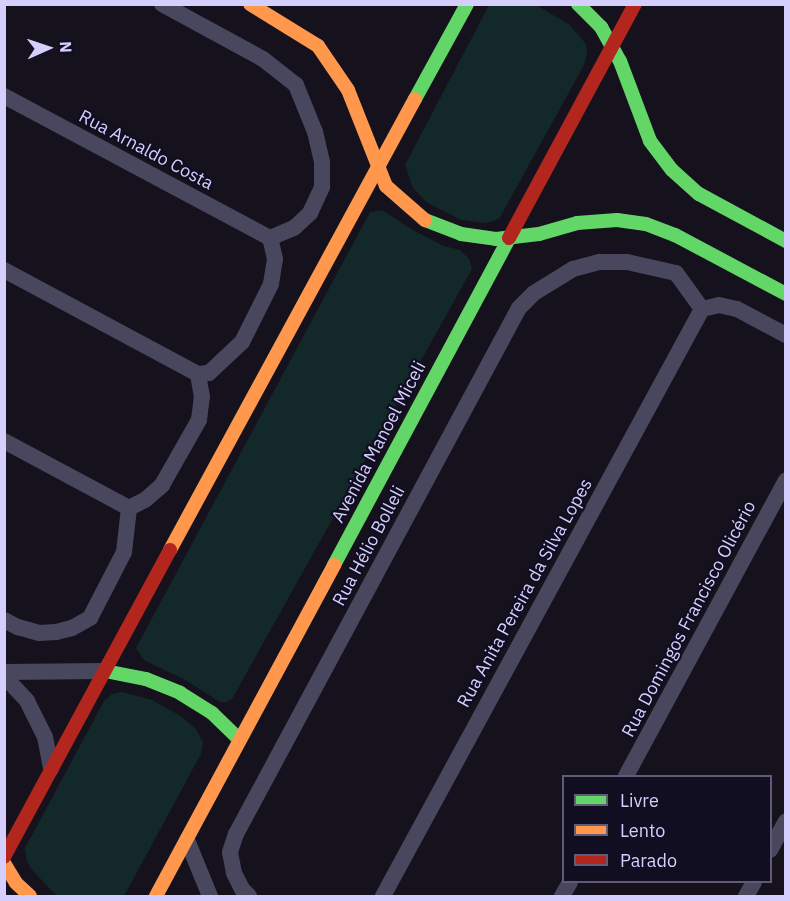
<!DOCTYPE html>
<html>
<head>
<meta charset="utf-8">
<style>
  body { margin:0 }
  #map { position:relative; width:790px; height:901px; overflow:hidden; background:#15121d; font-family:"IBM Plex Sans",sans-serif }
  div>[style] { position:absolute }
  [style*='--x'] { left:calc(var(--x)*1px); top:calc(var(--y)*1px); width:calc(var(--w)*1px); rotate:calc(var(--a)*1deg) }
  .green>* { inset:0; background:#122829 }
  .street>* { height:16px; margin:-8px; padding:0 8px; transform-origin:8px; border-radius:8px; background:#49475e }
  .fast>* { height:14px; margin:-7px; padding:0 7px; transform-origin:7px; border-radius:7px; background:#63d668 }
  .slow>* { height:14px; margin:-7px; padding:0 7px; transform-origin:7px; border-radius:7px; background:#ff974d }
  .jam>* { height:14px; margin:-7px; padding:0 7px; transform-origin:7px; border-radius:7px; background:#b3261e }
  span { translate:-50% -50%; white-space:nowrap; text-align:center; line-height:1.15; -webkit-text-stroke:4.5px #120e21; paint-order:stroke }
  .street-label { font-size:18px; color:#d5cffe }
  .frame { position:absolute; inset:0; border:6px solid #d5cffe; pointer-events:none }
  .legend { position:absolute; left:562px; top:775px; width:210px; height:108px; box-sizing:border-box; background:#120e21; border:2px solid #605b79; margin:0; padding:8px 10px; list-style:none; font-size:18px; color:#d5cffe }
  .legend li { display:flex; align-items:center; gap:12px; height:30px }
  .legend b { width:30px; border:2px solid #605b79 }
  .north { position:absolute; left:18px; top:18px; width:60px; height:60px; -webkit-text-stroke:4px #120e21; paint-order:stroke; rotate:87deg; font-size:16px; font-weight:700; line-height:24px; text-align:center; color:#d5cffe }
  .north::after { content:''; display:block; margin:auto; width:21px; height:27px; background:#d5cffe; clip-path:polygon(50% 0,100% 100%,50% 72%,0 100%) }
</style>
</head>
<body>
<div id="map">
  <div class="green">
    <i style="clip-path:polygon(489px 5px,536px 5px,570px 25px,586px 44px,587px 54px,584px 65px,499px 219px,486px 223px,461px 220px,426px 202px,413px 188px,405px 165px)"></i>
    <i style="clip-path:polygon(382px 210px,411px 229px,444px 246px,460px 250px,469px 259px,472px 269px,232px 699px,226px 702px,220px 702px,187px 681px,144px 660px,136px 648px,370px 212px)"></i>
    <i style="clip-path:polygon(122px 692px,152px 700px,181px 716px,196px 729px,203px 742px,201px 754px,124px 896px,57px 896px,34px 872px,27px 862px,25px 848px,104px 701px,112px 694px)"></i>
  </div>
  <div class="street">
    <i style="--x:4;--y:96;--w:302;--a:28.1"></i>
    <i style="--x:4;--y:270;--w:220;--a:28.2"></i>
    <i style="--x:4;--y:441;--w:142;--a:28.2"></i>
    <i style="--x:4;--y:620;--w:16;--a:27"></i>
    <i style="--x:18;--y:627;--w:22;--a:16"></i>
    <i style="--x:39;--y:633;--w:17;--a:-3"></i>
    <i style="--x:56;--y:632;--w:16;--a:-14"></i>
    <i style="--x:72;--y:628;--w:21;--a:-29"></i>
    <i style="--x:90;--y:618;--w:74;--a:-62.7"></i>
    <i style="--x:124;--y:552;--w:44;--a:-83.5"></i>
    <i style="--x:129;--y:508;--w:18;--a:-27"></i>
    <i style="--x:145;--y:500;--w:23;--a:-41"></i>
    <i style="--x:162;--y:485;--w:75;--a:-60.4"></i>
    <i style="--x:199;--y:420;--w:23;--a:-83"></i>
    <i style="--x:202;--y:397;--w:23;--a:-100"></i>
    <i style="--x:198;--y:374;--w:11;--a:-5"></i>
    <i style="--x:209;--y:373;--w:45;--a:-43.2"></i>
    <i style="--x:242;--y:342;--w:65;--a:-63.4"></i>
    <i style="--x:271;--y:284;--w:25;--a:-81"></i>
    <i style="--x:275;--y:259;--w:22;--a:-103"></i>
    <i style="--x:270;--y:238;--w:26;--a:-23"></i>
    <i style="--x:294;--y:228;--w:22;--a:-43"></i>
    <i style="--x:310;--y:213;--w:29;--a:-65"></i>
    <i style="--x:322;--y:187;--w:25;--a:-90"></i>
    <i style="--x:322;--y:162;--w:31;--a:-103"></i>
    <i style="--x:315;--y:132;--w:51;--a:-112"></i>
    <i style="--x:296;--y:85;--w:42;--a:-141.8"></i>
    <i style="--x:263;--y:59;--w:115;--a:-151.4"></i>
    <i style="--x:4;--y:672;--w:101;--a:-0.6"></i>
    <i style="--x:4;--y:676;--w:34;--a:47"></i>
    <i style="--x:27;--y:701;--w:40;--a:63.4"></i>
    <i style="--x:45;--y:737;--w:32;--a:79"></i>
    <i style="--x:626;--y:776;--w:336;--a:-61.6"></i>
    <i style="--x:187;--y:840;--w:61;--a:67.7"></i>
    <i style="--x:770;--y:850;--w:33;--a:-61"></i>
    <i style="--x:249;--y:896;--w:10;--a:-135"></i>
    <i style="--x:242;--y:889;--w:18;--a:-117"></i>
    <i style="--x:234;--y:873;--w:21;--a:-101"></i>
    <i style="--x:230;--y:852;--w:19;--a:-72"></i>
    <i style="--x:236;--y:834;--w:597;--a:-61.72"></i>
    <i style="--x:519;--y:308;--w:21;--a:-45"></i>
    <i style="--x:534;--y:293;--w:46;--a:-31.6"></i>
    <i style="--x:573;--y:269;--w:28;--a:-15"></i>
    <i style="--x:600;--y:262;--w:27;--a:0"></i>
    <i style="--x:627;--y:262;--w:50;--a:12.7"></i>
    <i style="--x:676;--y:273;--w:44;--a:54.2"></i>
    <i style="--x:702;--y:309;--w:17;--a:-13"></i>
    <i style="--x:719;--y:305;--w:18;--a:13"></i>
    <i style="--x:737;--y:309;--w:55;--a:28"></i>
    <i style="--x:383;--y:896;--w:668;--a:-61.48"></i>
    <i style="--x:562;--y:896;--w:16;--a:-60"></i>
    <i style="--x:746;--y:896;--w:16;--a:-60"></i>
  </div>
  <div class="fast">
    <i style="--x:578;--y:4;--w:33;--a:45"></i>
    <i style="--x:601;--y:27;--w:39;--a:61"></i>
    <i style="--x:620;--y:61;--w:85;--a:69.4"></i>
    <i style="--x:650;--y:141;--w:36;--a:53"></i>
    <i style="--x:672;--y:170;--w:36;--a:42"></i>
    <i style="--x:699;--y:194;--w:99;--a:28.4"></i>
    <i style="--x:415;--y:99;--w:108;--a:-61.3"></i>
    <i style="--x:425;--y:220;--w:39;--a:21"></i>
    <i style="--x:461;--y:234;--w:35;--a:8"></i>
    <i style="--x:496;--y:239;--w:43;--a:-6.6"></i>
    <i style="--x:539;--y:234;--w:40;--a:-16"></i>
    <i style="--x:577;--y:223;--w:40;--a:-4.3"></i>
    <i style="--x:617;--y:220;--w:29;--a:8"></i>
    <i style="--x:646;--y:224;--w:31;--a:21"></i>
    <i style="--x:675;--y:235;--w:126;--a:28"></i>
    <i style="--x:334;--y:565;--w:371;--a:-61.8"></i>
    <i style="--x:105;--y:671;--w:42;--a:11"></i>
    <i style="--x:146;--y:679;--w:37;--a:22"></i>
    <i style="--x:180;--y:693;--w:38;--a:32"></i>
    <i style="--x:212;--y:713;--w:37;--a:44"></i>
  </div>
  <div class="slow">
    <i style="--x:250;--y:4;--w:80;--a:31.7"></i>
    <i style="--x:318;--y:46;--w:53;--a:55.7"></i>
    <i style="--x:348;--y:90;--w:103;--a:68.4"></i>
    <i style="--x:386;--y:186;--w:52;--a:41.1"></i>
    <i style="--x:170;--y:550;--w:513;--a:-61.49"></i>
    <i style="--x:4;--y:863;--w:23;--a:59"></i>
    <i style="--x:16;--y:883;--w:19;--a:43"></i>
    <i style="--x:156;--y:896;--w:376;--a:-61.7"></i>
  </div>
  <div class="jam">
    <i style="--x:509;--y:238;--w:266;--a:-61.7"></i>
    <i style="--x:4;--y:857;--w:349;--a:-61.6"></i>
  </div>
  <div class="street-label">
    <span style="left:146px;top:150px;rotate:28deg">Rua Arnaldo Costa</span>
    <span style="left:379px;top:442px;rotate:-62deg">Avenida Manoel Miceli</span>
    <span style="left:369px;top:546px;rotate:-62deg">Rua Hélio Bolleli</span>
    <span style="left:525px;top:593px;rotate:-61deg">Rua Anita Pereira da Silva Lopes</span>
    <span style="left:689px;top:619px;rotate:-62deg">Rua Domingos Francisco Olicério</span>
  </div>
  <div class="frame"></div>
  <ul class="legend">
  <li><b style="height:8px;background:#63d668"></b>Livre</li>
  <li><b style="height:8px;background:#ff974d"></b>Lento</li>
  <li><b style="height:8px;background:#b3261e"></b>Parado</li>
  </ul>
  <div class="north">N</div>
</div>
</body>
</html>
